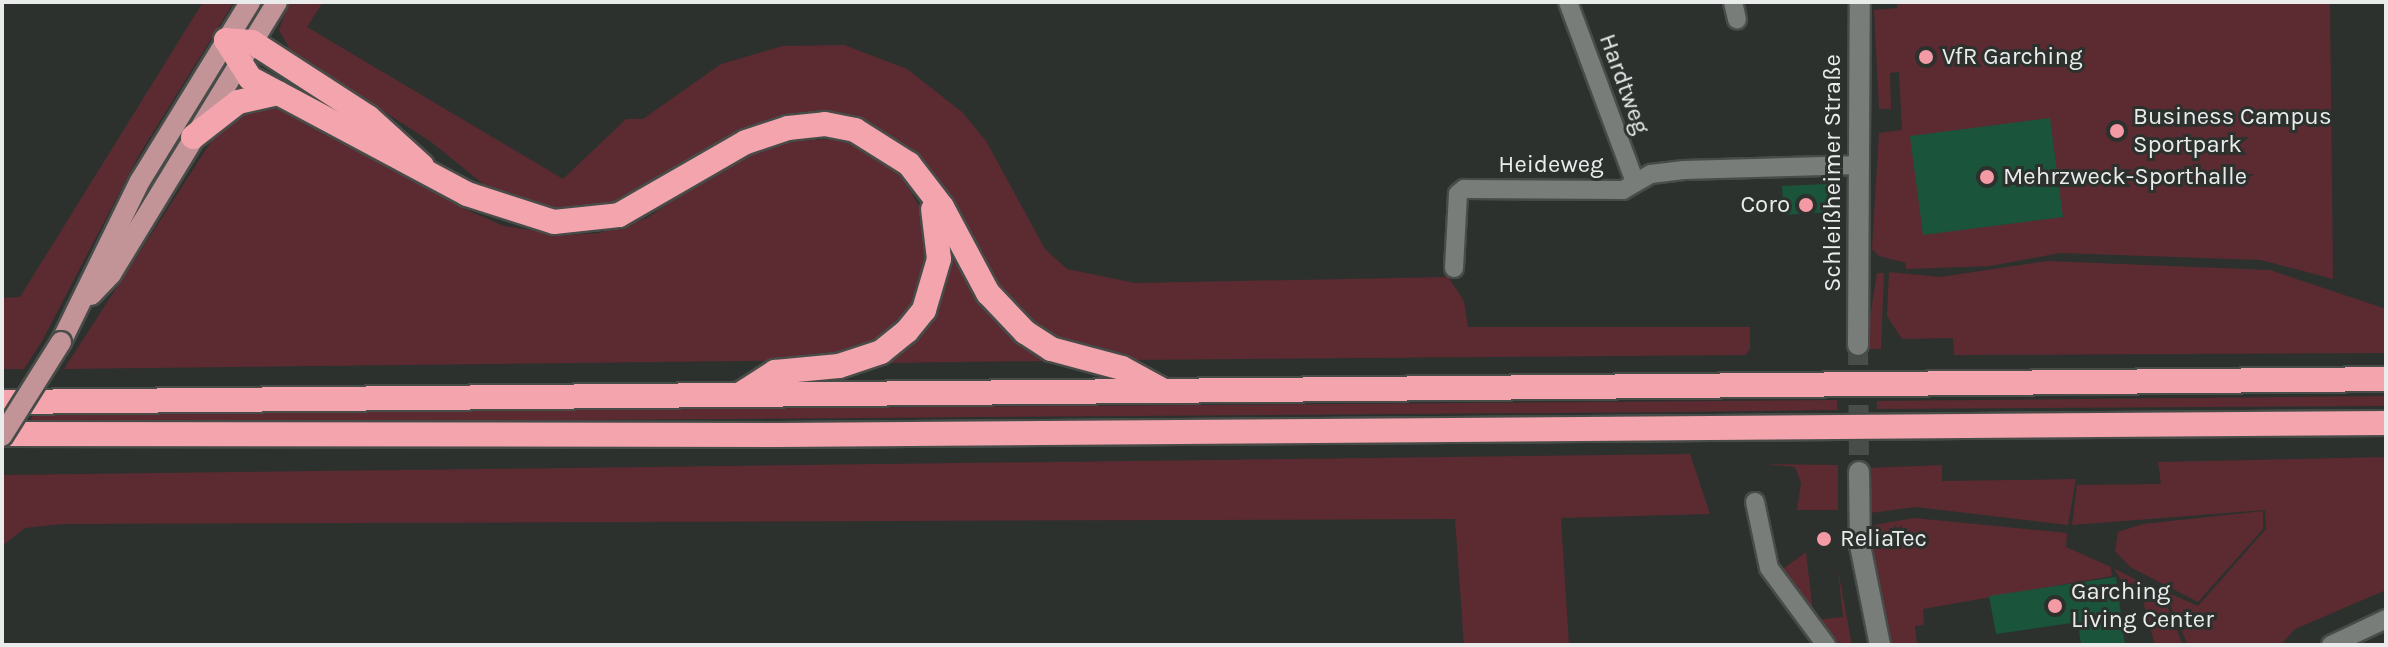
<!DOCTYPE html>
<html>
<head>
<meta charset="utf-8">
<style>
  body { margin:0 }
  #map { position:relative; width:2388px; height:647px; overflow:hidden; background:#2c312e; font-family:Karla,sans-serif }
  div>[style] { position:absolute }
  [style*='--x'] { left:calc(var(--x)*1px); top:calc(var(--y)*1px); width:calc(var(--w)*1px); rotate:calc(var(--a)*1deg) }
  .green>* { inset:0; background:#5c2a31 }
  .building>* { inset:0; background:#1a543b }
  .tertiary-tunnel>* { height:20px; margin-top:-10px; transform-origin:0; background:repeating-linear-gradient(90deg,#484d4a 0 20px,transparent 0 30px) }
  .roads { filter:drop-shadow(2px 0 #484c49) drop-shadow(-2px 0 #484c49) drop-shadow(0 2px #484c49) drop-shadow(0 -2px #484c49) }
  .minor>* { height:18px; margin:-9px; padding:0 9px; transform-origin:9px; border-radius:9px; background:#787d7a }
  .tertiary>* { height:20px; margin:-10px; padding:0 10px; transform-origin:10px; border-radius:10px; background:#787d7a }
  .primary>* { height:20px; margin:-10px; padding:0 10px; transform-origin:10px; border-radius:10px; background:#c29498 }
  .motorway>* { height:24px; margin:-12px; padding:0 12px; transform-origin:12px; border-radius:12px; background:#f4a4ac }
  .bridges { filter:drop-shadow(2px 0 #484c49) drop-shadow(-2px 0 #484c49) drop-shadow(0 2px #484c49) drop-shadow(0 -2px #484c49) }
  .primary-bridge>* { height:20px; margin:-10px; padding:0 10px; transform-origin:10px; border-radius:10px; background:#c29498 }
  .dots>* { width:22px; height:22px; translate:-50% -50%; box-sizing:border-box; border:4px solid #2c312e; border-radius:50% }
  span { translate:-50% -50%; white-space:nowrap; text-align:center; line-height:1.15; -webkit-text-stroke:6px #2c312e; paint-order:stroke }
  .poi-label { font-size:24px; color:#e9eceb }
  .left { translate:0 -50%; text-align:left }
  .right { translate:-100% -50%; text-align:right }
  .street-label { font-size:24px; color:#e9eceb }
  .frame { position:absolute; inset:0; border:4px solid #e9eceb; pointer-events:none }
</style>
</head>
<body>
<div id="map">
  <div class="green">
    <i style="clip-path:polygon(203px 2px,234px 2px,139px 155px,42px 341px,24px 369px,2px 369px,2px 298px,20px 297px)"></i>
    <i style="clip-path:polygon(289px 2px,323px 2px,307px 27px,563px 179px,626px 119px,643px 119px,721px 64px,783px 46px,844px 45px,907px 69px,962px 112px,986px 141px,1045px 249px,1067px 269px,1135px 283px,1448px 277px,1464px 301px,1468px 327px,1750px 327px,1750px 349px,1746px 355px,1127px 360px,1058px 343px,1009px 309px,910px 153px,871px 125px,821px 114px,624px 201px,548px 209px,487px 187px,430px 141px,292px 53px,279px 30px)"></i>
    <i style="clip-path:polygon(1897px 2px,2330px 2px,2333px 279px,2261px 260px,2060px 253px,1990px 266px,1906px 269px,1906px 263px,1879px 256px,1872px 249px,1879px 133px,1902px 130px,1899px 72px,1890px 73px,1891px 109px,1879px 109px,1874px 10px,1897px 8px)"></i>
    <i style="clip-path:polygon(280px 104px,467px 210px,504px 226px,564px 235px,599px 233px,647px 218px,722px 167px,779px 141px,846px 139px,898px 170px,928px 221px,932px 242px,914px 311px,876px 346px,818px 360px,64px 369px,225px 120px)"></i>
    <i style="clip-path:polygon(946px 240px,1024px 344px,1049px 361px,882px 363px,911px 342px)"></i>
    <i style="clip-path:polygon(2048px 261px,2270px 270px,2386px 309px,2386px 353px,1954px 355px,1953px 338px,1902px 339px,1887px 316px,1889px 272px,1940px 277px)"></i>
    <i style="clip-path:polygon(1877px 273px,1884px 273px,1881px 349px,1865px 349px)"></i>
    <i style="clip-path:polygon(2386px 396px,2386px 406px,1877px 409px,1877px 401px)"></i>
    <i style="clip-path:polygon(1837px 400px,1837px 410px,1680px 412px,28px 424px,34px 414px)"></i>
    <i style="clip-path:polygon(1690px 454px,1710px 514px,1561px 518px,1569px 645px,1464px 645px,1455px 519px,63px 524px,25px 528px,2px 546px,2px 475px)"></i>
    <i style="clip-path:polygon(2386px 457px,2386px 590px,2295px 629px,2281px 645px,2188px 645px,2164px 591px,2198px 606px,2266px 529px,2265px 510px,2072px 525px,2077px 485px,2161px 484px,2158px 462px)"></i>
    <i style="clip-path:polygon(1767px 464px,1838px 465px,1838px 510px,1797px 510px,1801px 483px,1795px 467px)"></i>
    <i style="clip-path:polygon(1942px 465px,1942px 481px,2076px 479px,2068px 525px,1916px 507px,1870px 513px,1868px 468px)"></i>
    <i style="clip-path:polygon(2263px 511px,2263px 529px,2198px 602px,2130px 567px,2115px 551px,2118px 532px,2143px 524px)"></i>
    <i style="clip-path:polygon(1914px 518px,2067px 533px,2066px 547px,2111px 567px,2112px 576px,1923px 609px,1924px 625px,1915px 626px,1917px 645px,1890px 645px,1868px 537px,1874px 525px)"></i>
    <i style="clip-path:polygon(1806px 552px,1814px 620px,1843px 617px,1838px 570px,1852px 645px,1836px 645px,1821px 634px,1779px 582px,1776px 574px)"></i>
    <i style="clip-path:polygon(2113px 568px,2162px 593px,2183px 645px,2155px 645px,2138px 583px,2124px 584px)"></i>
  </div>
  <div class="building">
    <i style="clip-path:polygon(2050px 118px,2063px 217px,1923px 235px,1910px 136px)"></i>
    <i style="clip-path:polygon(1827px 184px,1829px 212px,1784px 215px,1782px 186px)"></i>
    <i style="clip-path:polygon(2116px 577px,2125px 645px,2081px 645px,2078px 622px,1996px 634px,1989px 596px)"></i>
  </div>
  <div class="tertiary-tunnel">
    <i style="--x:1858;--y:345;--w:127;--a:89.5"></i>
  </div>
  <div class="roads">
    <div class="minor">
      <i style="--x:1568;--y:2;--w:192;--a:69.6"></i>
      <i style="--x:1733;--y:2;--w:18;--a:77"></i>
      <i style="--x:1454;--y:268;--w:74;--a:-86.9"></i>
      <i style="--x:1458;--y:194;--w:8;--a:-40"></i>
      <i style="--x:1464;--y:189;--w:159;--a:0.4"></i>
      <i style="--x:1623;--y:190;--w:32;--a:-30"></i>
      <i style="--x:1651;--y:174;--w:33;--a:-7"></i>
      <i style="--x:1684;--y:170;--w:175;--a:-1.6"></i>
      <i style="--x:1755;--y:502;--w:67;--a:78"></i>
      <i style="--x:1769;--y:568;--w:96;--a:53.5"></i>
      <i style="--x:2331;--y:645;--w:61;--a:-25.3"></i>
    </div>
    <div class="tertiary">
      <i style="--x:1858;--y:345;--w:343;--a:-89.7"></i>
      <i style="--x:1859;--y:472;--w:73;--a:89.2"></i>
      <i style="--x:1860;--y:545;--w:102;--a:78.7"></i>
    </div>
    <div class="primary">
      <i style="--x:91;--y:295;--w:29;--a:-46"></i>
      <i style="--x:111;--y:274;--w:319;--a:-58.6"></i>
      <i style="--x:61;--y:342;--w:179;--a:-63.9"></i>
      <i style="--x:140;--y:181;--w:210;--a:-58.4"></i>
    </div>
    <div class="motorway">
      <i style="--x:193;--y:137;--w:57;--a:-37.9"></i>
      <i style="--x:238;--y:102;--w:41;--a:-12.7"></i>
      <i style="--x:422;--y:166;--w:73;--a:-137.8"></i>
      <i style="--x:368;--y:117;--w:138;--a:-147.1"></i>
      <i style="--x:252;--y:42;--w:26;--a:-176"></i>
      <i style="--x:226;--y:40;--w:45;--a:57.7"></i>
      <i style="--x:250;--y:78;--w:246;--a:28.1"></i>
      <i style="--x:467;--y:194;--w:91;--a:17.8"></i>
      <i style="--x:554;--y:222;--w:65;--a:-6.1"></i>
      <i style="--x:619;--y:215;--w:146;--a:-29.9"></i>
      <i style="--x:746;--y:142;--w:44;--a:-18.4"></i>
      <i style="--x:788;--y:128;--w:37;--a:-6"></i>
      <i style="--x:825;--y:124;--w:31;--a:11"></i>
      <i style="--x:855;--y:130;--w:64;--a:32.2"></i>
      <i style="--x:909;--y:164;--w:54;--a:52.5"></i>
      <i style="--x:942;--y:207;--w:98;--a:61.9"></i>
      <i style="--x:988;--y:293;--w:54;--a:46.5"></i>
      <i style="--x:1025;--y:332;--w:31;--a:33"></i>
      <i style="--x:1051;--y:349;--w:73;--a:15"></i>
      <i style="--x:1122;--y:368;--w:48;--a:28.7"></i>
      <i style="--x:739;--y:395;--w:43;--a:-32.6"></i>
      <i style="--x:775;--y:372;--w:64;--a:-5.4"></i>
      <i style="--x:839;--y:366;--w:44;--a:-18.4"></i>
      <i style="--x:881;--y:352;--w:33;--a:-39"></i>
      <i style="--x:907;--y:331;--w:27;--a:-51"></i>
      <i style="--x:924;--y:310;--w:53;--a:-73.6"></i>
      <i style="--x:939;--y:259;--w:50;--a:-96.8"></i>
      <i style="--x:2;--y:402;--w:2384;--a:-0.55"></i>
      <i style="--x:2;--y:434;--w:775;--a:0.07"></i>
      <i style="--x:777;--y:435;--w:1609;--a:-0.43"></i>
    </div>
  </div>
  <div class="bridges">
    <div class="primary-bridge">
      <i style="--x:2;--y:436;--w:111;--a:-57.9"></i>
    </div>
  </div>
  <div class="dots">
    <i style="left:1926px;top:57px;background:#f49aa4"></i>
    <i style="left:2117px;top:131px;background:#f49aa4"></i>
    <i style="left:1987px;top:177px;background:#f49aa4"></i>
    <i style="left:1806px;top:205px;background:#f49aa4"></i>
    <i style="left:1824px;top:539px;background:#f49aa4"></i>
    <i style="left:2055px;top:606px;background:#f49aa4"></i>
  </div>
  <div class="poi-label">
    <span class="left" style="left:1942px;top:57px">VfR Garching</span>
    <span class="left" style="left:2133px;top:131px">Business Campus<br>Sportpark</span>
    <span class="left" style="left:2003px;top:177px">Mehrzweck-Sporthalle</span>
    <span class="right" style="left:1790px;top:205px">Coro</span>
    <span class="left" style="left:1840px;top:539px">ReliaTec</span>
    <span class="left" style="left:2071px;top:606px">Garching<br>Living Center</span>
  </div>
  <div class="street-label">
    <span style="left:1624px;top:84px;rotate:70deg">Hardtweg</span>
    <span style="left:1551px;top:165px">Heideweg</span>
    <span style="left:1833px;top:173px;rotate:-90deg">Schleißheimer Straße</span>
  </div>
  <div class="frame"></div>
</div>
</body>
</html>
